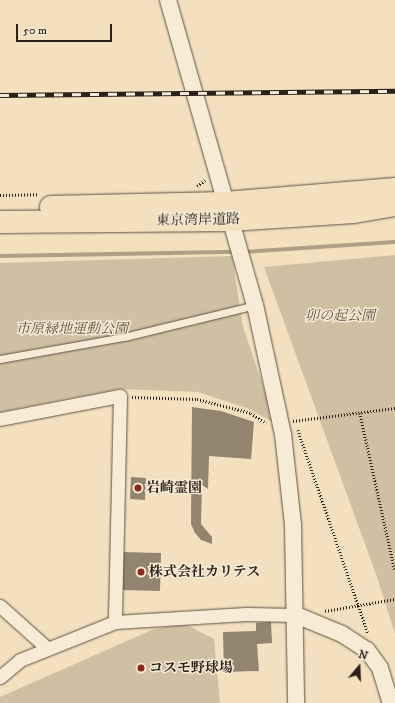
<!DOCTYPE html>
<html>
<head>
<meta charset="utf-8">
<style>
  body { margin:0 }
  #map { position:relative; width:395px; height:703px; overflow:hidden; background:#f2e0bf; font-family:"IM FELL DW Pica","Noto Serif JP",serif }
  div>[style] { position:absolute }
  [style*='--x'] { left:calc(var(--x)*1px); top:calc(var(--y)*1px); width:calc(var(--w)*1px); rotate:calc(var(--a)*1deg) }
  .green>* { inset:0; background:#d0c0a3 }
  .stream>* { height:4px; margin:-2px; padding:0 2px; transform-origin:2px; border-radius:2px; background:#af9f87 }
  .building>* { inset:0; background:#938470 }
  .path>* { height:2.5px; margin-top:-1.25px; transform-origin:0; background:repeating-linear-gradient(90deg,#2c211a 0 1px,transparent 0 3px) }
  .roads { filter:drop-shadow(0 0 1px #5e5143) drop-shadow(0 0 1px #5e5143) }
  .service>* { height:7px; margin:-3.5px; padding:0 3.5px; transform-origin:3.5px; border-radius:3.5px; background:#f7ebd5 }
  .minor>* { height:13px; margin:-6.5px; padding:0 6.5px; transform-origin:6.5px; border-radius:6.5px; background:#f7ebd5 }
  .tertiary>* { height:16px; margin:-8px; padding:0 8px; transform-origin:8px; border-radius:8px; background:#f7ebd5 }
  .trunk>* { height:22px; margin:-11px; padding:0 11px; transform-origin:11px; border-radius:11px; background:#f2e0bf }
  .rail>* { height:4.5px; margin-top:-2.25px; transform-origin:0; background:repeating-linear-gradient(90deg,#f7ebd5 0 9px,#2c211a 0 18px); box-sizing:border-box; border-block:1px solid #2c211a }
  .dots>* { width:11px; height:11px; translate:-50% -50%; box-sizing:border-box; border:2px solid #f7ebd5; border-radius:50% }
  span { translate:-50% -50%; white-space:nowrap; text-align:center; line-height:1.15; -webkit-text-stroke:3px #f7ebd5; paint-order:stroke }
  .street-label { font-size:14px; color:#2c211a }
  .park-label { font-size:14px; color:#5d5143; font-style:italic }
  .poi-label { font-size:14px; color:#2c211a; font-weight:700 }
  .left { translate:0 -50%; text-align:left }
  .north { position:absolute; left:339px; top:647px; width:40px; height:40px; -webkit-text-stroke:3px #f7ebd5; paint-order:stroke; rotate:19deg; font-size:11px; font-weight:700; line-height:16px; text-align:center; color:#2c211a }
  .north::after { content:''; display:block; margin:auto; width:14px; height:18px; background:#2c211a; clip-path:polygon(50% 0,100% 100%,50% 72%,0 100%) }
  .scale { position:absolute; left:16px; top:24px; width:96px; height:18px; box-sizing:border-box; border:2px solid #2c211a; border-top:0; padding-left:5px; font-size:12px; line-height:14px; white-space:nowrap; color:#2c211a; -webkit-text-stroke:3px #f7ebd5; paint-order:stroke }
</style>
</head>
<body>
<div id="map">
  <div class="green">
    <div style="clip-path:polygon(395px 255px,395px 634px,377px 577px,264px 267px)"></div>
    <div style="clip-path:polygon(232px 256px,243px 327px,276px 424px,247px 408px,198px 392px,119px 389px,0 412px,0 263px)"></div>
    <div style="clip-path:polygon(185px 624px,214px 639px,220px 703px,0 703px,0 697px,154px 629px)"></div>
  </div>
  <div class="stream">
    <div style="--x:244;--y:252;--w:151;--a:-3.8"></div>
    <div style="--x:0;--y:256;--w:237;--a:-1"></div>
  </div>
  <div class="building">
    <div style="clip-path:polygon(192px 407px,221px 411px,254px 422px,251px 459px,209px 456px,208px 489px,202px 485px,201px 524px,212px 537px,212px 544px,201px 540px,195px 533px,191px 524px)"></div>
    <div style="clip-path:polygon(131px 477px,146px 478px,145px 500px,130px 499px)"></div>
    <div style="clip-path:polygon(121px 552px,161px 553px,160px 591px,120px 590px)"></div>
    <div style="clip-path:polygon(271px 622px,272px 643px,257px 644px,259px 671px,224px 672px,223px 632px,256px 631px,256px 623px)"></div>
  </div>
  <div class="path">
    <div style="--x:197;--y:186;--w:10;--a:-37"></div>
    <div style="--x:0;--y:195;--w:39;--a:-1"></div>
    <div style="--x:132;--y:397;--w:65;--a:1.8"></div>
    <div style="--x:197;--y:399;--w:56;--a:14.5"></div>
    <div style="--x:251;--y:413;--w:18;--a:34"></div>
    <div style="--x:360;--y:413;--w:162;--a:77.5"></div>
    <div style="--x:293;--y:421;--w:103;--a:-7.3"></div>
    <div style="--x:298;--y:430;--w:215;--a:71"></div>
    <div style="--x:325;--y:611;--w:71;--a:-9.7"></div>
  </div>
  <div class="roads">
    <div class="service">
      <div style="--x:0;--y:359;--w:126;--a:-10.1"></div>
      <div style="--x:124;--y:337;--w:135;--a:-13.7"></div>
    </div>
    <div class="minor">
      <div style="--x:0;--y:419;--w:122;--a:-10.9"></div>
      <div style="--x:120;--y:396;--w:226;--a:91.3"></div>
      <div style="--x:0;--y:606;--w:63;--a:41.8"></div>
      <div style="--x:0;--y:677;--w:26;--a:-40"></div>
      <div style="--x:20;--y:660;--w:102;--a:-21.8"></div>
      <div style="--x:115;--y:622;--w:131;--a:-3.5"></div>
      <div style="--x:246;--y:614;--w:50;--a:1.1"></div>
    </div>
    <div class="tertiary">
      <div style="--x:168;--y:0;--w:317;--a:74.1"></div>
      <div style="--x:255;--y:305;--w:132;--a:77.8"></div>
      <div style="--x:283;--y:434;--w:92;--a:83.7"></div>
      <div style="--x:293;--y:525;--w:178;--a:89"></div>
      <div style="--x:296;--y:615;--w:50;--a:22.4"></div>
      <div style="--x:342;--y:634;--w:30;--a:33"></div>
      <div style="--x:367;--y:650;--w:22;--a:54"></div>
      <div style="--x:380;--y:668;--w:37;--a:73"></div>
    </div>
    <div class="trunk">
      <div style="--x:51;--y:207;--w:174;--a:-1.3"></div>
      <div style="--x:225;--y:203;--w:171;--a:-4.7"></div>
      <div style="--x:0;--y:222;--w:230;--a:-0.5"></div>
      <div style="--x:230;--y:220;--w:124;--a:-3.7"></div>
      <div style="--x:354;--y:212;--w:42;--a:-9.7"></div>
    </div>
  </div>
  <div class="rail">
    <div style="--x:0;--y:95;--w:395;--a:-0.6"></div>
  </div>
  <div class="dots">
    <div style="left:138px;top:488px;background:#8f2418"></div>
    <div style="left:141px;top:572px;background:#8f2418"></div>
    <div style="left:141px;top:668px;background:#8f2418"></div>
  </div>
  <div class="street-label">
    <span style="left:198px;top:220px;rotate:-1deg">東京湾岸道路</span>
  </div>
  <div class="park-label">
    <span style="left:340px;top:316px">卯の起公園</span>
    <span style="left:72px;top:329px">市原緑地運動公園</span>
  </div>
  <div class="poi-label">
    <span class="left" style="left:146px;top:488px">岩崎霊園</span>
    <span class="left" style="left:149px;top:572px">株式会社カリテス</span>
    <span class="left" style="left:149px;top:668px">コスモ野球場</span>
  </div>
  <div class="north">N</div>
  <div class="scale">50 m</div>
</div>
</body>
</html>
